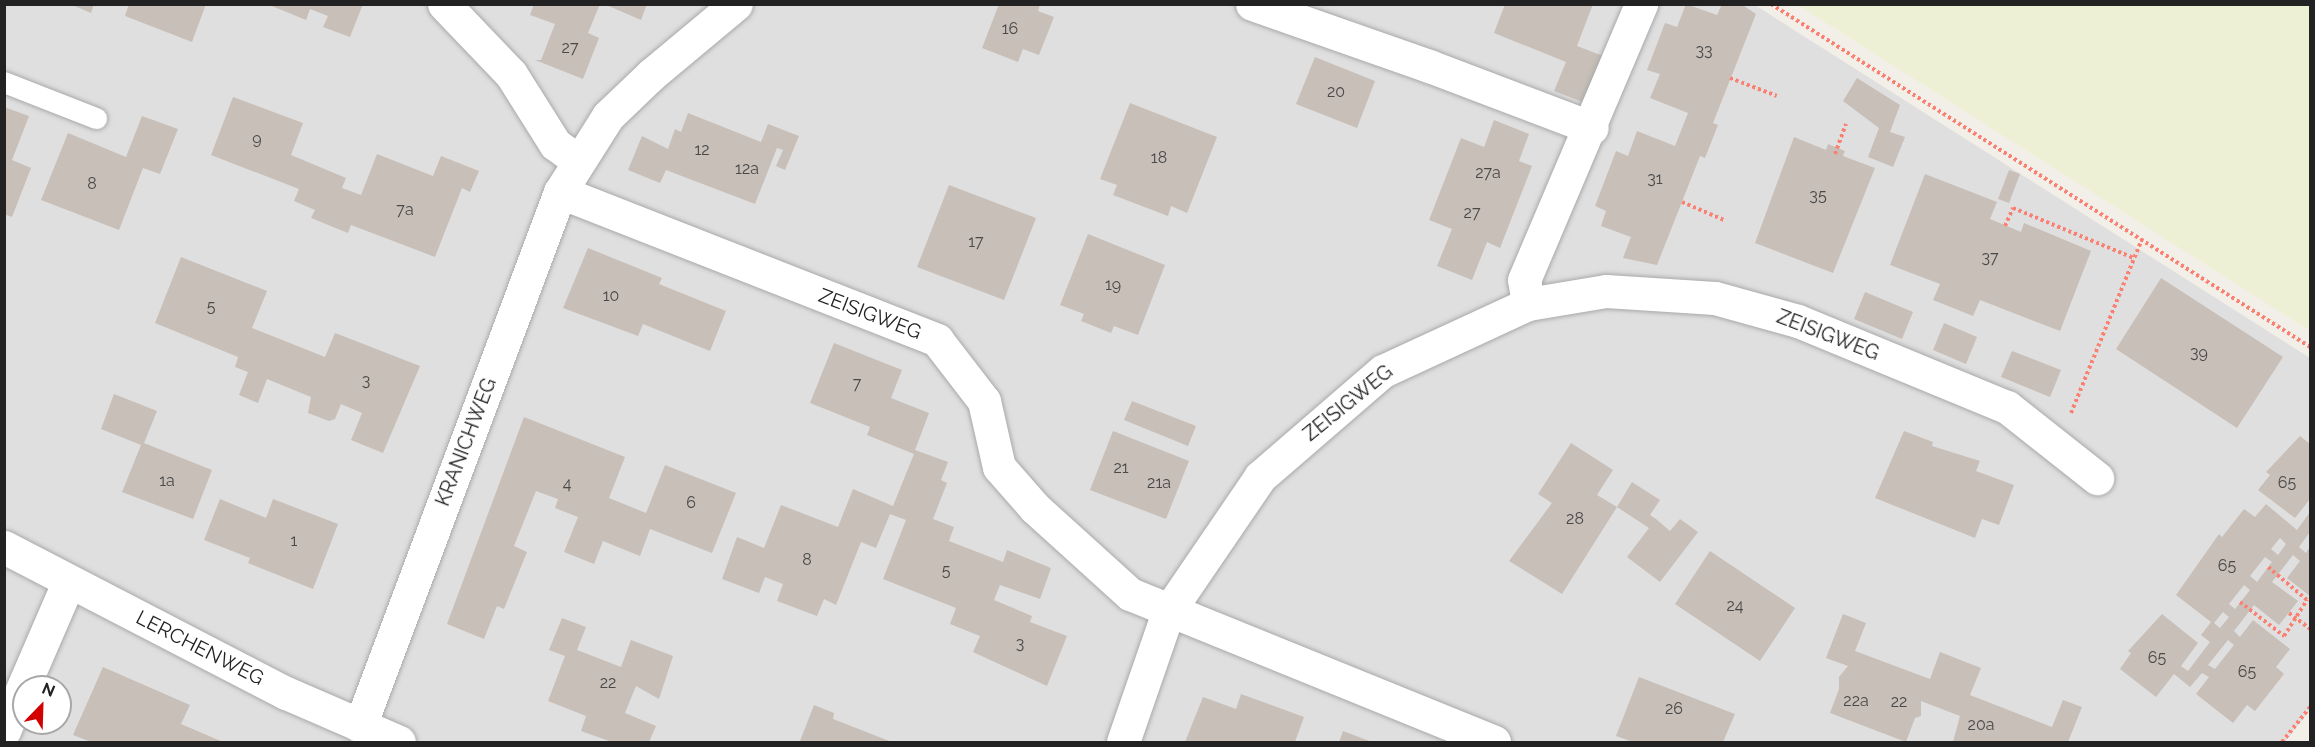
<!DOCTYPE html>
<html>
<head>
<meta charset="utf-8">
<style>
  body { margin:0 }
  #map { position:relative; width:2315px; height:747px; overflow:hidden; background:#f2efe9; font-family:Raleway,sans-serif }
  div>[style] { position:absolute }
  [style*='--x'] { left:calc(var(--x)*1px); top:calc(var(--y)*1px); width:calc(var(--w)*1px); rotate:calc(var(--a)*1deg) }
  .residential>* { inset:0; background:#e0dfdf }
  .farmland>* { inset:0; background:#eef0d5 }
  .building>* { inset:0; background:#c7bfb8 }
  .path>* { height:4px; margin-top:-2px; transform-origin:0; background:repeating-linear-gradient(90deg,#fa8072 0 3px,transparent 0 6px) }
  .roads { filter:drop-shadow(0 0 2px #a9a9a9) drop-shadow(0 0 2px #a9a9a9) }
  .service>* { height:21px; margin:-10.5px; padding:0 10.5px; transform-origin:10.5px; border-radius:10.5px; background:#fff }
  .minor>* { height:33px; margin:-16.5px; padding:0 16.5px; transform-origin:16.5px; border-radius:16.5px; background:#fff }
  span { translate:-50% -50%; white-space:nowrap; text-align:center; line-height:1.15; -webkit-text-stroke:4.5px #fff; paint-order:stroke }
  .number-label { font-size:16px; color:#4b4948 }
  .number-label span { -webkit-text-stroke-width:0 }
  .street-label { font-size:20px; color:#222 }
  .frame { position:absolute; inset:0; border:6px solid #222; pointer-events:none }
  .north { position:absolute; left:12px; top:675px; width:60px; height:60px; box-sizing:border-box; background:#fff; border:2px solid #a7a7a7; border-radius:50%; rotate:23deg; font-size:16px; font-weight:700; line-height:24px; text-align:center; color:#222 }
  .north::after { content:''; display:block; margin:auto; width:21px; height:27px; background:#d40000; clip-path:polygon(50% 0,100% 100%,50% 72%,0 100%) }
</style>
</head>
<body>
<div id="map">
  <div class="residential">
    <div style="clip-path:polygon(evenodd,4px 5px,1755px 5px,2310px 358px,2310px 710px,2285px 742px,5px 742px,4px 5px,24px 687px,60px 687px,60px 723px,24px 723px,24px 687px)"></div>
  </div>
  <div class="farmland">
    <div style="clip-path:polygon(1798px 5px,2310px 5px,2310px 331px)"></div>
  </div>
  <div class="building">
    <div style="clip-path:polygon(70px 4px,94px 4px,91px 13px)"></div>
    <div style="clip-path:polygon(129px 4px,206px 4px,192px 42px,125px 16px)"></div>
    <div style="clip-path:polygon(267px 4px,363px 4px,350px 37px,323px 27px,328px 16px,310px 9px,306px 20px)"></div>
    <div style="clip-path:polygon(534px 4px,600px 4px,588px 33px,599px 38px,583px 79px,535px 60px,541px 60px,555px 24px,530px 15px)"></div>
    <div style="clip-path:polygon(604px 4px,647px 4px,641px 20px)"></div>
    <div style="clip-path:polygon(999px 4px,1040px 4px,1038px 11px,1054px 17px,1039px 55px,1023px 49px,1018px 62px,982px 48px)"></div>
    <div style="clip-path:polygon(1505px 4px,1593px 4px,1577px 46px,1603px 56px,1585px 103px,1554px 91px,1566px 62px,1494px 33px)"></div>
    <div style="clip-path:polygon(1686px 4px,1717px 15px,1722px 4px,1741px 4px,1756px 14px,1713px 123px,1718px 125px,1705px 158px,1700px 156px,1657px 265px,1623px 258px,1631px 237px,1601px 226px,1606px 211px,1595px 206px,1616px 151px,1628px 156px,1637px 131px,1675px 146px,1688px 113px,1650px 98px,1660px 74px,1647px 70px,1665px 23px,1677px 27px)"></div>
    <div style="clip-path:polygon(1315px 57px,1375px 81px,1357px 128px,1296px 104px)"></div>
    <div style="clip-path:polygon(1857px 78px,1900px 105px,1890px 132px,1905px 137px,1893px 167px,1868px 157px,1879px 128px,1843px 101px)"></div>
    <div style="clip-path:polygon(233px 97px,303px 123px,291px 155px,346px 178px,342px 188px,361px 195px,377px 154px,433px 176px,441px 156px,479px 171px,470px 192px,462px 188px,435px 257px,351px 225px,348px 233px,311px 218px,315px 210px,294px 201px,299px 189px,211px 155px)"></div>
    <div style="clip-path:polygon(1130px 103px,1217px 137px,1187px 213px,1171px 206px,1168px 216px,1113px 195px,1117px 185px,1100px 179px)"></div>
    <div style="clip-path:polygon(4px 107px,29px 116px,12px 160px,31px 168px,12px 217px,4px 214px)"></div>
    <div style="clip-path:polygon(688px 113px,761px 142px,768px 124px,799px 136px,785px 170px,776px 166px,783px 150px,777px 148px,755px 204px,666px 170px,660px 183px,628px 170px,642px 136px,668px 149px,675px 129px,681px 132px)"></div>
    <div style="clip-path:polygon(142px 116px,178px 129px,160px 174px,143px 168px,119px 230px,41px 200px,68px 133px,126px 157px)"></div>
    <div style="clip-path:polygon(1494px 120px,1529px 134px,1519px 161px,1532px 166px,1500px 248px,1487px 242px,1472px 280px,1437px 266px,1452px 229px,1429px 220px,1461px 138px,1484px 147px)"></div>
    <div style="clip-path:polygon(1794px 137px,1826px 150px,1828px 144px,1845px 151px,1843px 156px,1875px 168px,1833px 273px,1755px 243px)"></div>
    <div style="clip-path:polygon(2009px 170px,2020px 174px,2009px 203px,1998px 199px)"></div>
    <div style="clip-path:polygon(1925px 174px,1997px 202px,1990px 219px,2021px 232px,2024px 223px,2091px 251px,2060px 331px,1980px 300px,1973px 316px,1933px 300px,1940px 284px,1890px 265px)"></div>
    <div style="clip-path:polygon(949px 185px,1036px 218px,1004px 300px,917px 267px)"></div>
    <div style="clip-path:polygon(1088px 234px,1165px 265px,1138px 335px,1114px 326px,1111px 333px,1081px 321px,1084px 314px,1060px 305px)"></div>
    <div style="clip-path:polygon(588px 248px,662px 278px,659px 284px,726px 311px,710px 351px,643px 324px,638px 336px,563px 308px)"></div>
    <div style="clip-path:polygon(181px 257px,267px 291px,252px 328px,325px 357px,335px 333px,420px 366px,383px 453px,351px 440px,362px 413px,341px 404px,335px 419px,329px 421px,308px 413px,311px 397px,267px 379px,258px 403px,239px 395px,248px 372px,235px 367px,238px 357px,155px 323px)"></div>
    <div style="clip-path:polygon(2161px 278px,2283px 357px,2237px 428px,2116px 349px)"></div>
    <div style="clip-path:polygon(1865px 292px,1913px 312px,1902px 339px,1854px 319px)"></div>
    <div style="clip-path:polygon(1944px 323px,1977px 337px,1966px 364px,1933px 350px)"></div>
    <div style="clip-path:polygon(834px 343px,902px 370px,891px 398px,929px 413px,915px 450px,948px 462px,941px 480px,947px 483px,933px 519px,954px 527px,949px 541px,1003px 562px,1007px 550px,1051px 568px,1040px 599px,1000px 585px,994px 600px,1032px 616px,1030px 622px,1067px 636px,1047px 686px,973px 652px,980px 636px,950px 624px,956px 608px,883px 579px,906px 520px,890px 514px,876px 548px,861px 542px,836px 605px,824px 599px,817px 616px,777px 601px,783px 584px,765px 577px,759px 593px,722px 579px,737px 537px,764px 548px,781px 505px,838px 527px,853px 489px,893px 506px,914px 454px,867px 435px,870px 427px,810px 403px)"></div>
    <div style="clip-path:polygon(2012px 351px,2061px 370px,2050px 397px,2001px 377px)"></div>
    <div style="clip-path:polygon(114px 394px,157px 411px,144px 443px,212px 470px,193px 519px,122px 492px,141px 445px,101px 429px)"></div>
    <div style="clip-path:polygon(1132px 401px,1196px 426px,1188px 446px,1124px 420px)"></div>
    <div style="clip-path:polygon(524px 417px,625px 457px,609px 498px,646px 513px,665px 465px,736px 493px,712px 553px,650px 529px,640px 556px,603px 541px,594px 564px,564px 552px,578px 517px,555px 508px,558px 499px,536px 491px,514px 546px,527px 552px,504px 609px,497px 606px,484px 639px,447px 624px)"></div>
    <div style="clip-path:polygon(1113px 431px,1189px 461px,1166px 519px,1090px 490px)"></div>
    <div style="clip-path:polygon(1904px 431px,1933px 442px,1932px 446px,1980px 461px,1976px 471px,2014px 485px,1999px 525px,1982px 519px,1975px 538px,1875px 498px)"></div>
    <div style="clip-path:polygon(2300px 436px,2310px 444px,2310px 499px,2295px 518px,2258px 490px,2270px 475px,2266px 472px)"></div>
    <div style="clip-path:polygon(1571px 443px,1613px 470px,1597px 495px,1617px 507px,1632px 482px,1660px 500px,1650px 515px,1656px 519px,1670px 531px,1680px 519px,1698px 532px,1660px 582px,1627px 557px,1649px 528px,1617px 507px,1562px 594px,1509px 561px,1552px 503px,1538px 494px)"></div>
    <div style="clip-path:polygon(220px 499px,266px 518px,273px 499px,338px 524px,313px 589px,248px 563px,250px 558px,204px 540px)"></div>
    <div style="clip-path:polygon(evenodd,2266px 504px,2297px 530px,2310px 512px,2310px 532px,2299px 547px,2306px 553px,2310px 547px,2310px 596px,2287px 578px,2300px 561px,2293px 555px,2272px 582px,2298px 601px,2279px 625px,2254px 605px,2234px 631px,2240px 637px,2253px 620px,2290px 649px,2276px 667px,2284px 674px,2255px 711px,2247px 705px,2233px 723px,2196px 694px,2209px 677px,2202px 673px,2190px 687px,2174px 674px,2156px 697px,2120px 669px,2131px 653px,2128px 651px,2162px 614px,2198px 643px,2181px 666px,2188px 671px,2210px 642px,2201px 635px,2211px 622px,2176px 595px,2219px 534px,2222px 537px,2244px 509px,2255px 517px,2266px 504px,2280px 538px,2286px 544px,2278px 555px,2271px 549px,2280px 538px,2266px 504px,2265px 557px,2272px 562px,2257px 582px,2250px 576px,2265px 557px,2266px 504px,2244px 585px,2250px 590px,2235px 609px,2229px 604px,2244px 585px,2266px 504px,2223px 612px,2229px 617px,2220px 628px,2214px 623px,2223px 612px,2266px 504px,2228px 640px,2234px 645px,2215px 669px,2208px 665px,2228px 640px)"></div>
    <div style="clip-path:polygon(1710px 551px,1795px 608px,1760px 661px,1675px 604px)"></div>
    <div style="clip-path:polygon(1843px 614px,1866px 623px,1855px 651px,1930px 679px,1940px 652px,1981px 668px,1970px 695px,2052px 727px,2063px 700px,2082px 707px,2068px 742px,1953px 742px,1960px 716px,1921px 701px,1921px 716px,1915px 718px,1906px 742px,1830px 713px,1839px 689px,1839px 677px,1848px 666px,1826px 658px)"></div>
    <div style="clip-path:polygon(562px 618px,586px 627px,577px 650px,621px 667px,631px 640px,673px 656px,659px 699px,636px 686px,625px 713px,656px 726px,649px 742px,612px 742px,581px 731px,586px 716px,548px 701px,565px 656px,549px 650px)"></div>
    <div style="clip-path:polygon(103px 667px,190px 705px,181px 724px,223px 742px,91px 742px,73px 735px)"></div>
    <div style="clip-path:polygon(1639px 677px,1735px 714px,1723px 742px,1633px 742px,1616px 736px)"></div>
    <div style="clip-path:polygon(1241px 694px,1304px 717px,1295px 742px,1185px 742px,1203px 697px,1236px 709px)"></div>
    <div style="clip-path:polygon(814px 705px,834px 713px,833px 719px,892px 742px,800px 741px)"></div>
    <div style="clip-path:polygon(1343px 731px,1372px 742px,1339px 742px)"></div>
  </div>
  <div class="path">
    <div style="--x:1771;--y:4;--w:639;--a:32.47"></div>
    <div style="--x:1730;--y:78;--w:50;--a:21"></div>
    <div style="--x:1835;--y:154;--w:32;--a:-70"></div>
    <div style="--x:1682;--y:202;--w:46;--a:23.2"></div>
    <div style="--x:2005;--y:226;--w:20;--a:-66"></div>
    <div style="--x:2013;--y:208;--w:131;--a:22.5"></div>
    <div style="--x:2071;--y:413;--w:188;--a:-67.8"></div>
    <div style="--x:2240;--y:602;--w:56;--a:37.7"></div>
    <div style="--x:2284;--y:636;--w:43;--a:-57.4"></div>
    <div style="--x:2307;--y:600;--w:51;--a:-139.8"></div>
    <div style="--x:2289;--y:613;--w:26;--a:37"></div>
    <div style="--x:2282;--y:742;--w:45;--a:-51.3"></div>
  </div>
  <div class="roads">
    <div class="service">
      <div style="--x:4;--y:82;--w:99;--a:21.4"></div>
    </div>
    <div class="minor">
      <div style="--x:444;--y:4;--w:97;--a:46.3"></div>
      <div style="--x:511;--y:74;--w:83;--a:57.8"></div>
      <div style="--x:555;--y:144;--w:27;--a:36"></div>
      <div style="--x:1252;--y:4;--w:188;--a:19.3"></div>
      <div style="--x:1429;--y:66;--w:174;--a:20.8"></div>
      <div style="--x:560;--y:192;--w:405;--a:21.4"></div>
      <div style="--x:937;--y:340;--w:77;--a:52.4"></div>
      <div style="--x:984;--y:401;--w:68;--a:77.2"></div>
      <div style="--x:999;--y:467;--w:55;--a:48.7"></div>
      <div style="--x:1035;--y:508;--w:128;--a:42.2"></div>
      <div style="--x:1130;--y:594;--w:393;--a:22.1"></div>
      <div style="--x:1528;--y:304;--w:24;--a:-99"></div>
      <div style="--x:1524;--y:280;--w:300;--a:-67"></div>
      <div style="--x:4;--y:547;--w:318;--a:27.4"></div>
      <div style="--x:286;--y:693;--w:123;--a:23.4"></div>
      <div style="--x:360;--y:726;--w:570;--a:-69.47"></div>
      <div style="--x:560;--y:192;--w:90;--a:-57.7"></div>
      <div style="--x:608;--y:116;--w:61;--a:-43.7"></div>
      <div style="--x:652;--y:74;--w:109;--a:-39.8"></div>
      <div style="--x:4;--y:731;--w:163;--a:-66.6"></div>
      <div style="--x:1123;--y:742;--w:138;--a:-70.9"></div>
      <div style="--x:1168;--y:612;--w:163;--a:-55.7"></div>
      <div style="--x:1260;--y:477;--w:162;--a:-40.8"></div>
      <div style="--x:1383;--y:371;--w:160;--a:-24.8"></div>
      <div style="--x:1528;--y:304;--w:79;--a:-9.5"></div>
      <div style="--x:1606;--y:291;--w:109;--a:3.7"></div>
      <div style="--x:1715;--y:298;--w:86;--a:15.5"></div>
      <div style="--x:1798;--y:321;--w:226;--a:22.4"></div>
      <div style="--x:2007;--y:407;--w:115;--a:38.3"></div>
    </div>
  </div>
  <div class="number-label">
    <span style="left:1010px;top:29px">16</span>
    <span style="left:570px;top:48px">27</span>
    <span style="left:1704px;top:51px">33</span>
    <span style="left:1336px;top:92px">20</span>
    <span style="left:257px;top:139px">9</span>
    <span style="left:702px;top:150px">12</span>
    <span style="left:1159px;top:158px">18</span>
    <span style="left:747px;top:169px">12a</span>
    <span style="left:1488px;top:173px">27a</span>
    <span style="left:1655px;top:179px">31</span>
    <span style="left:92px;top:184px">8</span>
    <span style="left:1818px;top:196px">35</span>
    <span style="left:405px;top:210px">7a</span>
    <span style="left:1472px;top:213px">27</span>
    <span style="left:976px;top:242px">17</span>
    <span style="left:1990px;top:258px">37</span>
    <span style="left:1113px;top:285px">19</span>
    <span style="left:611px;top:296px">10</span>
    <span style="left:211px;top:307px">5</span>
    <span style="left:2199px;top:353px">39</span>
    <span style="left:366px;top:381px">3</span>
    <span style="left:857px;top:384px">7</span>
    <span style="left:1121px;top:468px">21</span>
    <span style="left:167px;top:481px">1a</span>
    <span style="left:1159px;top:483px">21a</span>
    <span style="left:2287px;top:483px">65</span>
    <span style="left:567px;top:484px">4</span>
    <span style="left:691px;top:503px">6</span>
    <span style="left:1575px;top:519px">28</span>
    <span style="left:294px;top:541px">1</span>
    <span style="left:807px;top:560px">8</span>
    <span style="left:2227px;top:566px">65</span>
    <span style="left:946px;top:571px">5</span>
    <span style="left:1735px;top:606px">24</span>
    <span style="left:1020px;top:644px">3</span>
    <span style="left:2157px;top:658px">65</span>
    <span style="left:2247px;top:672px">65</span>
    <span style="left:608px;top:683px">22</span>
    <span style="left:1856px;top:701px">22a</span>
    <span style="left:1899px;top:702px">22</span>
    <span style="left:1674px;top:709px">26</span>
    <span style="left:1981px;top:725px">20a</span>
  </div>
  <div class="street-label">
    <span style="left:870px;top:314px;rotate:21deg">ZEISIGWEG</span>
    <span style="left:1828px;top:335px;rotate:21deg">ZEISIGWEG</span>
    <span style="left:1348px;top:403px;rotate:-39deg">ZEISIGWEG</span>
    <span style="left:466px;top:442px;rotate:-69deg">KRANICHWEG</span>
    <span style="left:200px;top:648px;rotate:27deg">LERCHENWEG</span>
  </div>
  <div class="frame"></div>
  <div class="north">N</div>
</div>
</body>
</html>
